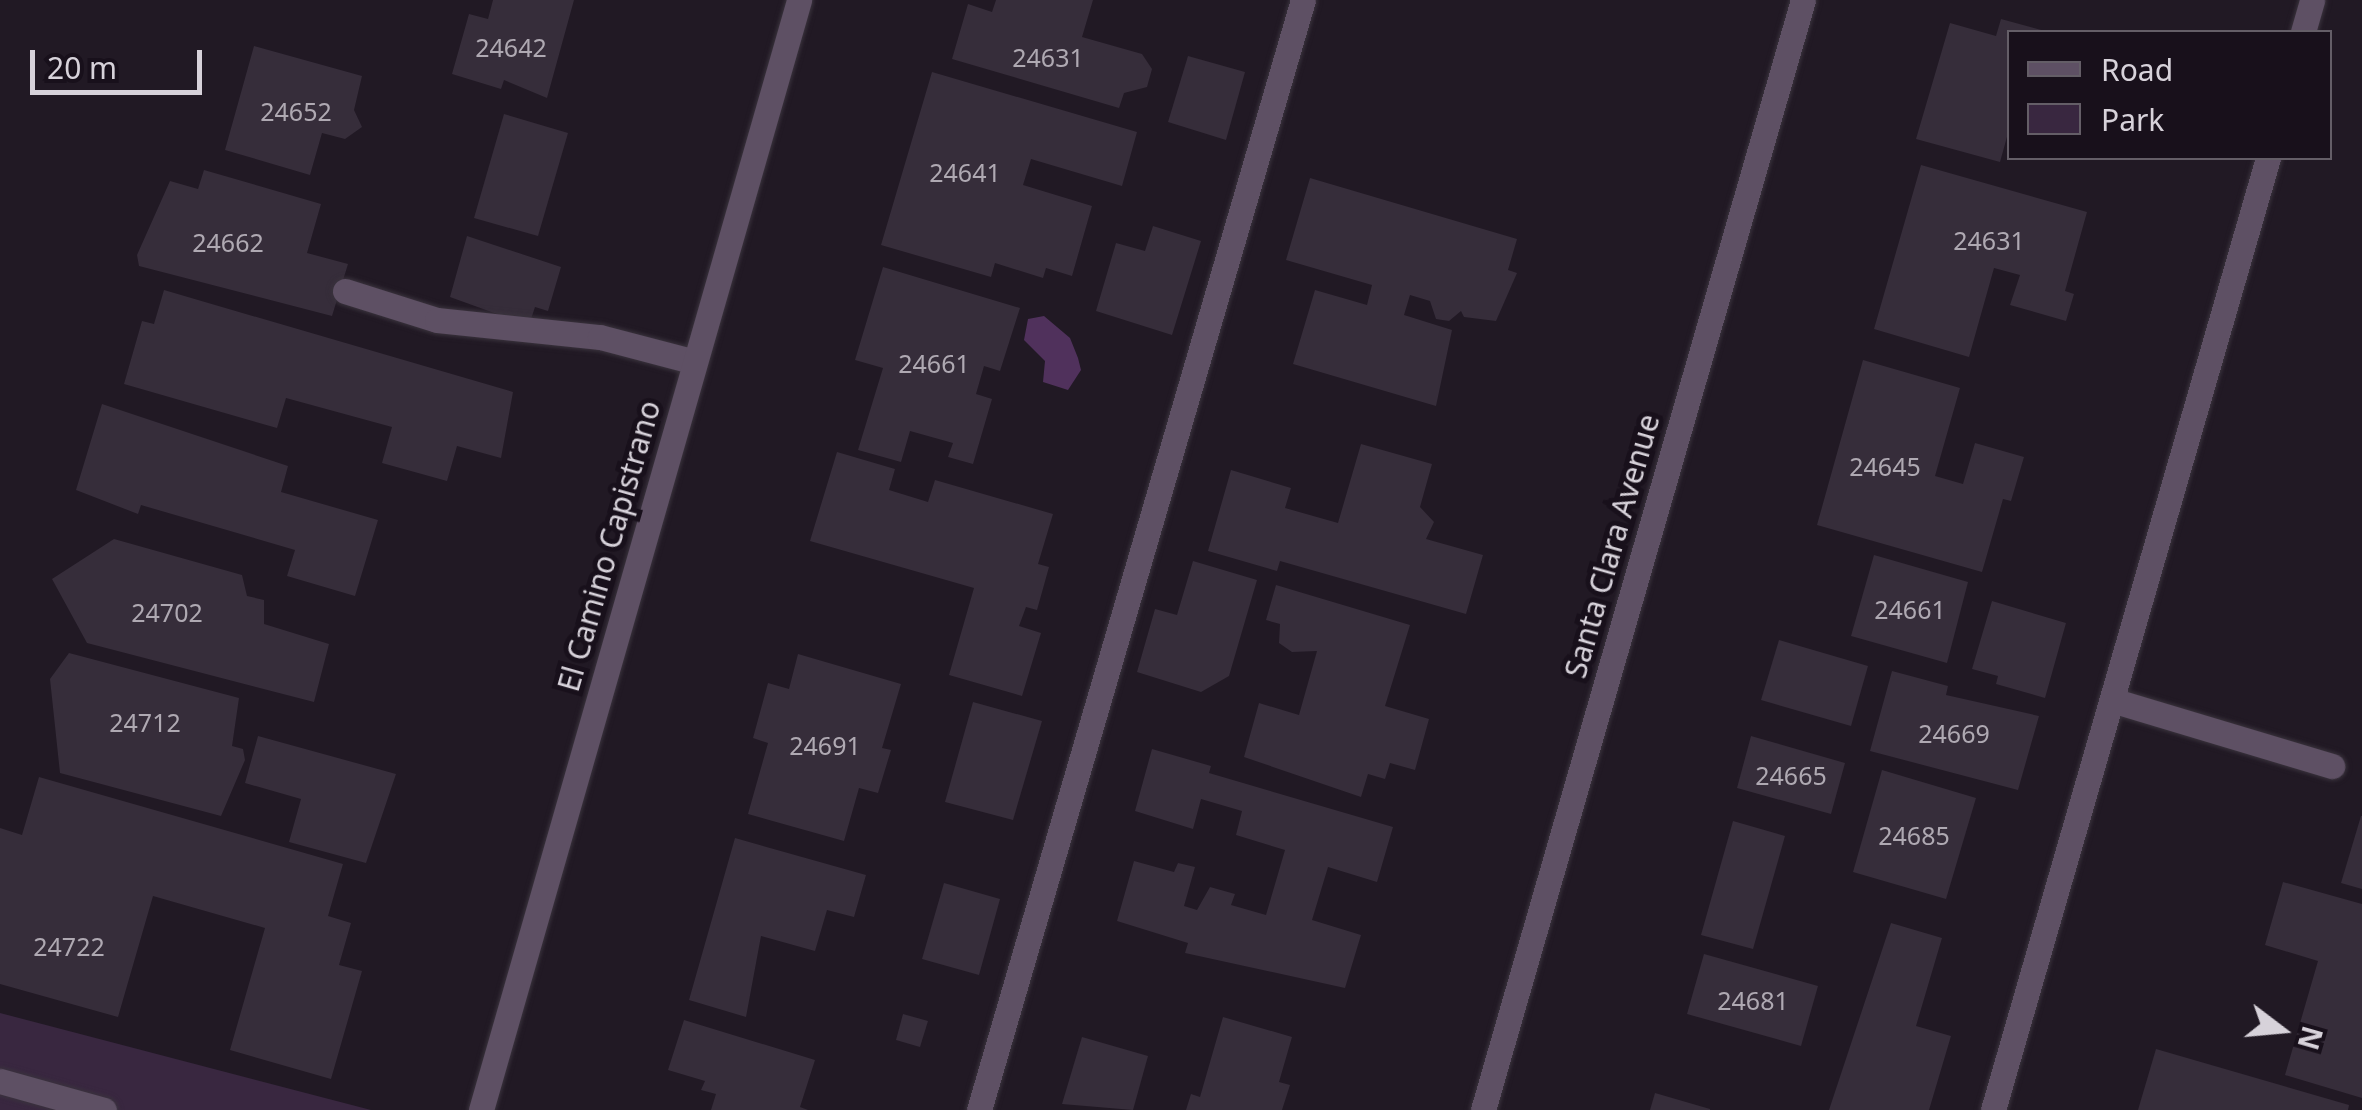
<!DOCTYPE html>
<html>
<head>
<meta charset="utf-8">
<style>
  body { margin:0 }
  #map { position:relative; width:2362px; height:1110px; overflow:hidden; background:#211924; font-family:"Noto Sans",sans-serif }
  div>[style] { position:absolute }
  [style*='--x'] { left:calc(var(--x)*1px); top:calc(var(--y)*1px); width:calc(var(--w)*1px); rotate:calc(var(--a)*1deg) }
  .green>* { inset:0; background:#392740 }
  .water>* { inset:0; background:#50315c }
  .building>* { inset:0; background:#362d3a }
  .roads { filter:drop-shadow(0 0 2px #3a333d) drop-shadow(0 0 2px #3a333d) }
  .lane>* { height:25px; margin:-12.5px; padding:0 12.5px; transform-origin:12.5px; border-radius:12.5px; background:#5e5064 }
  .street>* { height:25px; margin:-12.5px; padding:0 12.5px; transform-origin:12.5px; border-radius:12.5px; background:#5e5064 }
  span { translate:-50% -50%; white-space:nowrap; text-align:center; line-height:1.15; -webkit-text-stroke:10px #18101b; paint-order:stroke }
  .number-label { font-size:25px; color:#afa9b2 }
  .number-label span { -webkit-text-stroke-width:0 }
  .street-label { font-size:30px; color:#d7d2da }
  .legend { position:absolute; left:2007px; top:30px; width:325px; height:130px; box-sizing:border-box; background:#18101b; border:2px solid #645e67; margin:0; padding:12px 18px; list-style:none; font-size:30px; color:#d7d2da }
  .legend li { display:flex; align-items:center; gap:20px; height:50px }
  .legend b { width:50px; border:2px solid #645e67 }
  .north { position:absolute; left:2232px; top:980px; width:100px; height:100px; -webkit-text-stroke:8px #18101b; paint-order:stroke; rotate:106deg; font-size:28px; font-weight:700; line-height:40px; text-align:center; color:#d7d2da }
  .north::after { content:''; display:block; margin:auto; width:35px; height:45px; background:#d7d2da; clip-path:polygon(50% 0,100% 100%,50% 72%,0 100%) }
  .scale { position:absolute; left:30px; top:50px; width:172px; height:45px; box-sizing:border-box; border:5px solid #d7d2da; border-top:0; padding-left:12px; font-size:30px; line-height:35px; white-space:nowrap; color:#d7d2da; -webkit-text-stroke:8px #18101b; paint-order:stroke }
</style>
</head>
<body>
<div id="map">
  <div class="green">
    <div style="clip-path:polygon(0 1013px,371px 1110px,0 1110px)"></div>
  </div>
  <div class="water">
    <div style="clip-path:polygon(1044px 316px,1070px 338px,1078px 358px,1081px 370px,1068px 390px,1043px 382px,1045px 361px,1024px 340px,1028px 319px)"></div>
  </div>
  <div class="building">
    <div style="clip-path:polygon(493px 0,574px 0,547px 98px,504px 80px,501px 89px,452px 74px,469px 14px,488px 19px)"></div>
    <div style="clip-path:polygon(996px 0,1093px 0,1082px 37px,1142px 54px,1152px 69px,1147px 87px,1124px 93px,1119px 108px,952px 59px,968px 4px,992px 12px)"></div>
    <div style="clip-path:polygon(2001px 19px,2045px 31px,2010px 32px,2010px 126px,2000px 162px,1916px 139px,1950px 23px,1996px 36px)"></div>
    <div style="clip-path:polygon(254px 46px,362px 76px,354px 110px,362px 127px,345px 139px,322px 133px,310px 175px,225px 150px)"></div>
    <div style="clip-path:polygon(1188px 56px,1245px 72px,1226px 140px,1168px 122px)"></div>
    <div style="clip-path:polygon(932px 72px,1137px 132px,1122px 186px,1031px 159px,1023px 185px,1092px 206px,1072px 276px,1046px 268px,1043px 278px,995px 263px,991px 277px,881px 245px)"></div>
    <div style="clip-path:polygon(504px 114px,568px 133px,538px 236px,474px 218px)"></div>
    <div style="clip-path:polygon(1921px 165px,2087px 212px,2065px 291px,2074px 294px,2066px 321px,2010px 305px,2020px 275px,1994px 268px,1969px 357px,1874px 329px)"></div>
    <div style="clip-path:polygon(204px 170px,321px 204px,307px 253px,348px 264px,332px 316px,139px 266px,137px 255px,170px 181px,198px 189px)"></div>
    <div style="clip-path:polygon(1310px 178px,1517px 239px,1508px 270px,1517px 273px,1496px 321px,1464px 317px,1461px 311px,1449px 321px,1436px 319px,1430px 301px,1410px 295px,1404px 315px,1452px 330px,1436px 406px,1293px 364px,1315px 290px,1367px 305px,1372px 285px,1286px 260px)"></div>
    <div style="clip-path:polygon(1153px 226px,1201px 241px,1172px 335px,1096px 311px,1116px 243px,1145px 251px)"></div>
    <div style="clip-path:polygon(467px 236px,561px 267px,548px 311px,535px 307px,531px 319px,508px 318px,450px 297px)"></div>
    <div style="clip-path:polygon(883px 267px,1020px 308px,1000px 371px,984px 366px,976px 394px,992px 399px,973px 464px,948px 457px,953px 443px,910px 431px,901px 462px,858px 450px,883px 368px,855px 360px)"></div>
    <div style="clip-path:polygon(164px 290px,513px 392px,501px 458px,457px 446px,447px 481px,382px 463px,392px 427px,286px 398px,277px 428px,124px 384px,142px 321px,154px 324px)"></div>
    <div style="clip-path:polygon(1863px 360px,1960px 388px,1935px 476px,1963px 484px,1975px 443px,2024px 457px,2011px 501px,2003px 499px,1982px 572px,1817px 525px)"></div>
    <div style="clip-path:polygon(102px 404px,288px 466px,281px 492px,378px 520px,355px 596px,287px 576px,295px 550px,141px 505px,138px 514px,76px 490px)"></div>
    <div style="clip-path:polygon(1361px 444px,1432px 464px,1420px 507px,1434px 522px,1426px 539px,1483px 555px,1466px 614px,1280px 561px,1277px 571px,1208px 551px,1231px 470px,1291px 488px,1285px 508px,1338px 523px)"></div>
    <div style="clip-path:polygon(837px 452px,895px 469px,889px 490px,928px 502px,935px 480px,1053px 514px,1038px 564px,1049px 567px,1037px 610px,1026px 607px,1019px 626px,1041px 633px,1022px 696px,949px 675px,974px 588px,810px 541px)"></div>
    <div style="clip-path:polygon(114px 539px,242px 575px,247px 596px,264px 600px,264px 624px,329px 644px,314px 702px,87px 643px,52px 579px)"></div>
    <div style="clip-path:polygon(1874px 555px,1968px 582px,1947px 663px,1851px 636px)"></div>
    <div style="clip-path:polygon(1193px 561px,1257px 580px,1229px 676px,1201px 692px,1137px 672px,1155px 609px,1177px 615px)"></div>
    <div style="clip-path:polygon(1276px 585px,1410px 625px,1385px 706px,1429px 719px,1415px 770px,1390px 763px,1385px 779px,1368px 774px,1361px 797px,1244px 757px,1259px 703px,1299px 715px,1317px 651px,1292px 652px,1279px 643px,1280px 624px,1266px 620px)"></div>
    <div style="clip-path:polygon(1992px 601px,2066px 623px,2045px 698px,1996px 684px,1998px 676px,1972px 669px)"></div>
    <div style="clip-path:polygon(1779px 640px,1868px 666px,1851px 726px,1761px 700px)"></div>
    <div style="clip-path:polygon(69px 653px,239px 698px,232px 746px,243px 749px,245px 760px,221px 816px,60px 773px,50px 679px)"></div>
    <div style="clip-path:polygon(798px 654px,901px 684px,882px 748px,891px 750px,878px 793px,859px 788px,844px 841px,748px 814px,768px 743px,753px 738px,768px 683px,789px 689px)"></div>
    <div style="clip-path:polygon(1892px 671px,1948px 686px,1946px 695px,2039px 716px,2018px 790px,1870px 751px)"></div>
    <div style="clip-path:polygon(973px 702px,1042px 721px,1013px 820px,945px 802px)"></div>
    <div style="clip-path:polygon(258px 736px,396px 774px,366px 863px,289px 842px,301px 799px,245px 783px)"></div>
    <div style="clip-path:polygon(1751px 736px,1845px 763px,1831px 814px,1737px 788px)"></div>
    <div style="clip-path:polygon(1152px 749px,1211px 766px,1209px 773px,1393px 827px,1377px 882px,1328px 867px,1312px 920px,1361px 935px,1345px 988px,1185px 953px,1188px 943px,1117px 921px,1134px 861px,1174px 872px,1178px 863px,1195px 867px,1184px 906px,1197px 910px,1210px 887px,1235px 894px,1231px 905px,1266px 915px,1285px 850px,1236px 835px,1242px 811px,1201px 799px,1193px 829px,1135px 811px)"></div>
    <div style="clip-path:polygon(1882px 770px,1976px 798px,1946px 899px,1853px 872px)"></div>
    <div style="clip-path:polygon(39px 777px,343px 864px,328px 916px,351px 923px,339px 965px,362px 971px,331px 1079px,230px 1050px,265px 928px,153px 896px,118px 1017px,0 984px,0 828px,22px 835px)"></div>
    <div style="clip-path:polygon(2361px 816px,2362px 816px,2362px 889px,2341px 883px)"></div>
    <div style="clip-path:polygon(1733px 821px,1785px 836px,1753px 949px,1701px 935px)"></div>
    <div style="clip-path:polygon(735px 838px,866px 875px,854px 917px,827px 910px,815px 951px,761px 936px,746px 1017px,689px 1000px)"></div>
    <div style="clip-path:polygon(2283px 882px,2362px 904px,2362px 1098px,2285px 1075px,2318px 961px,2265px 945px)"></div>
    <div style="clip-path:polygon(944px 883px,1000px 899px,979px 975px,922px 959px)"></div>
    <div style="clip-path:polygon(1891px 923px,1942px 938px,1916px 1026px,1951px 1036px,1929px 1110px,1829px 1110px)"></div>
    <div style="clip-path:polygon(1704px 954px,1818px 986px,1801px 1046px,1687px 1014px)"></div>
    <div style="clip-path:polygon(903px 1014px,928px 1021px,920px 1047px,896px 1040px)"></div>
    <div style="clip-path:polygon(1223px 1017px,1292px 1037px,1279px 1082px,1290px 1085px,1282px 1110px,1186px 1110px,1191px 1094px,1200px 1097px)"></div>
    <div style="clip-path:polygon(684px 1020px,815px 1060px,800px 1107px,808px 1110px,711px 1110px,716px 1094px,701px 1090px,705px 1081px,668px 1070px)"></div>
    <div style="clip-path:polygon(1082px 1037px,1148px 1056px,1133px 1110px,1062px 1104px)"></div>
    <div style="clip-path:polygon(2156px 1049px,2349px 1105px,2348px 1110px,2138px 1110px)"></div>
    <div style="clip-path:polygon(1655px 1093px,1710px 1109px,1710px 1110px,1650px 1110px)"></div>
  </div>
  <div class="roads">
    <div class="lane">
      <div style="--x:2303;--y:32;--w:33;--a:-74"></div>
      <div style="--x:345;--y:291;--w:96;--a:17.5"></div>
      <div style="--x:437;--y:320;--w:164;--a:6"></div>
      <div style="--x:600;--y:337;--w:98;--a:14.7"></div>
      <div style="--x:2112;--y:700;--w:230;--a:16.7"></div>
      <div style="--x:979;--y:1110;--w:1156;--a:-73.73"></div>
      <div style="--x:1993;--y:1110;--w:991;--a:-73.89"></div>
    </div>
    <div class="street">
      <div style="--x:0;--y:1081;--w:108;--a:15.6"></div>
      <div style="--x:481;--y:1110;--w:1155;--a:-74.01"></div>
      <div style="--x:1483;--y:1110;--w:1155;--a:-73.92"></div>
    </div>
  </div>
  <div class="number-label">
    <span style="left:511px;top:47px">24642</span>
    <span style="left:1048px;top:57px">24631</span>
    <span style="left:296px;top:111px">24652</span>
    <span style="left:965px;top:172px">24641</span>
    <span style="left:1989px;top:240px">24631</span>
    <span style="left:228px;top:242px">24662</span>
    <span style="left:934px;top:363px">24661</span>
    <span style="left:1885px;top:466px">24645</span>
    <span style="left:1910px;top:609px">24661</span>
    <span style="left:167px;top:612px">24702</span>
    <span style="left:145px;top:722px">24712</span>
    <span style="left:1954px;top:733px">24669</span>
    <span style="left:825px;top:745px">24691</span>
    <span style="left:1791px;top:775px">24665</span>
    <span style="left:1914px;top:835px">24685</span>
    <span style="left:69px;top:946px">24722</span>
    <span style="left:1753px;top:1000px">24681</span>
  </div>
  <div class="street-label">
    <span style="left:609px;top:546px;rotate:-74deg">El Camino Capistrano</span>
    <span style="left:1612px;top:546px;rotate:-74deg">Santa Clara Avenue</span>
  </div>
  <ul class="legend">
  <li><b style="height:12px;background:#5e5064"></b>Road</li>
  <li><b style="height:28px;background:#392740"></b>Park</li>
  </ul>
  <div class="north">N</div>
  <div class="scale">20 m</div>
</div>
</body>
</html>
